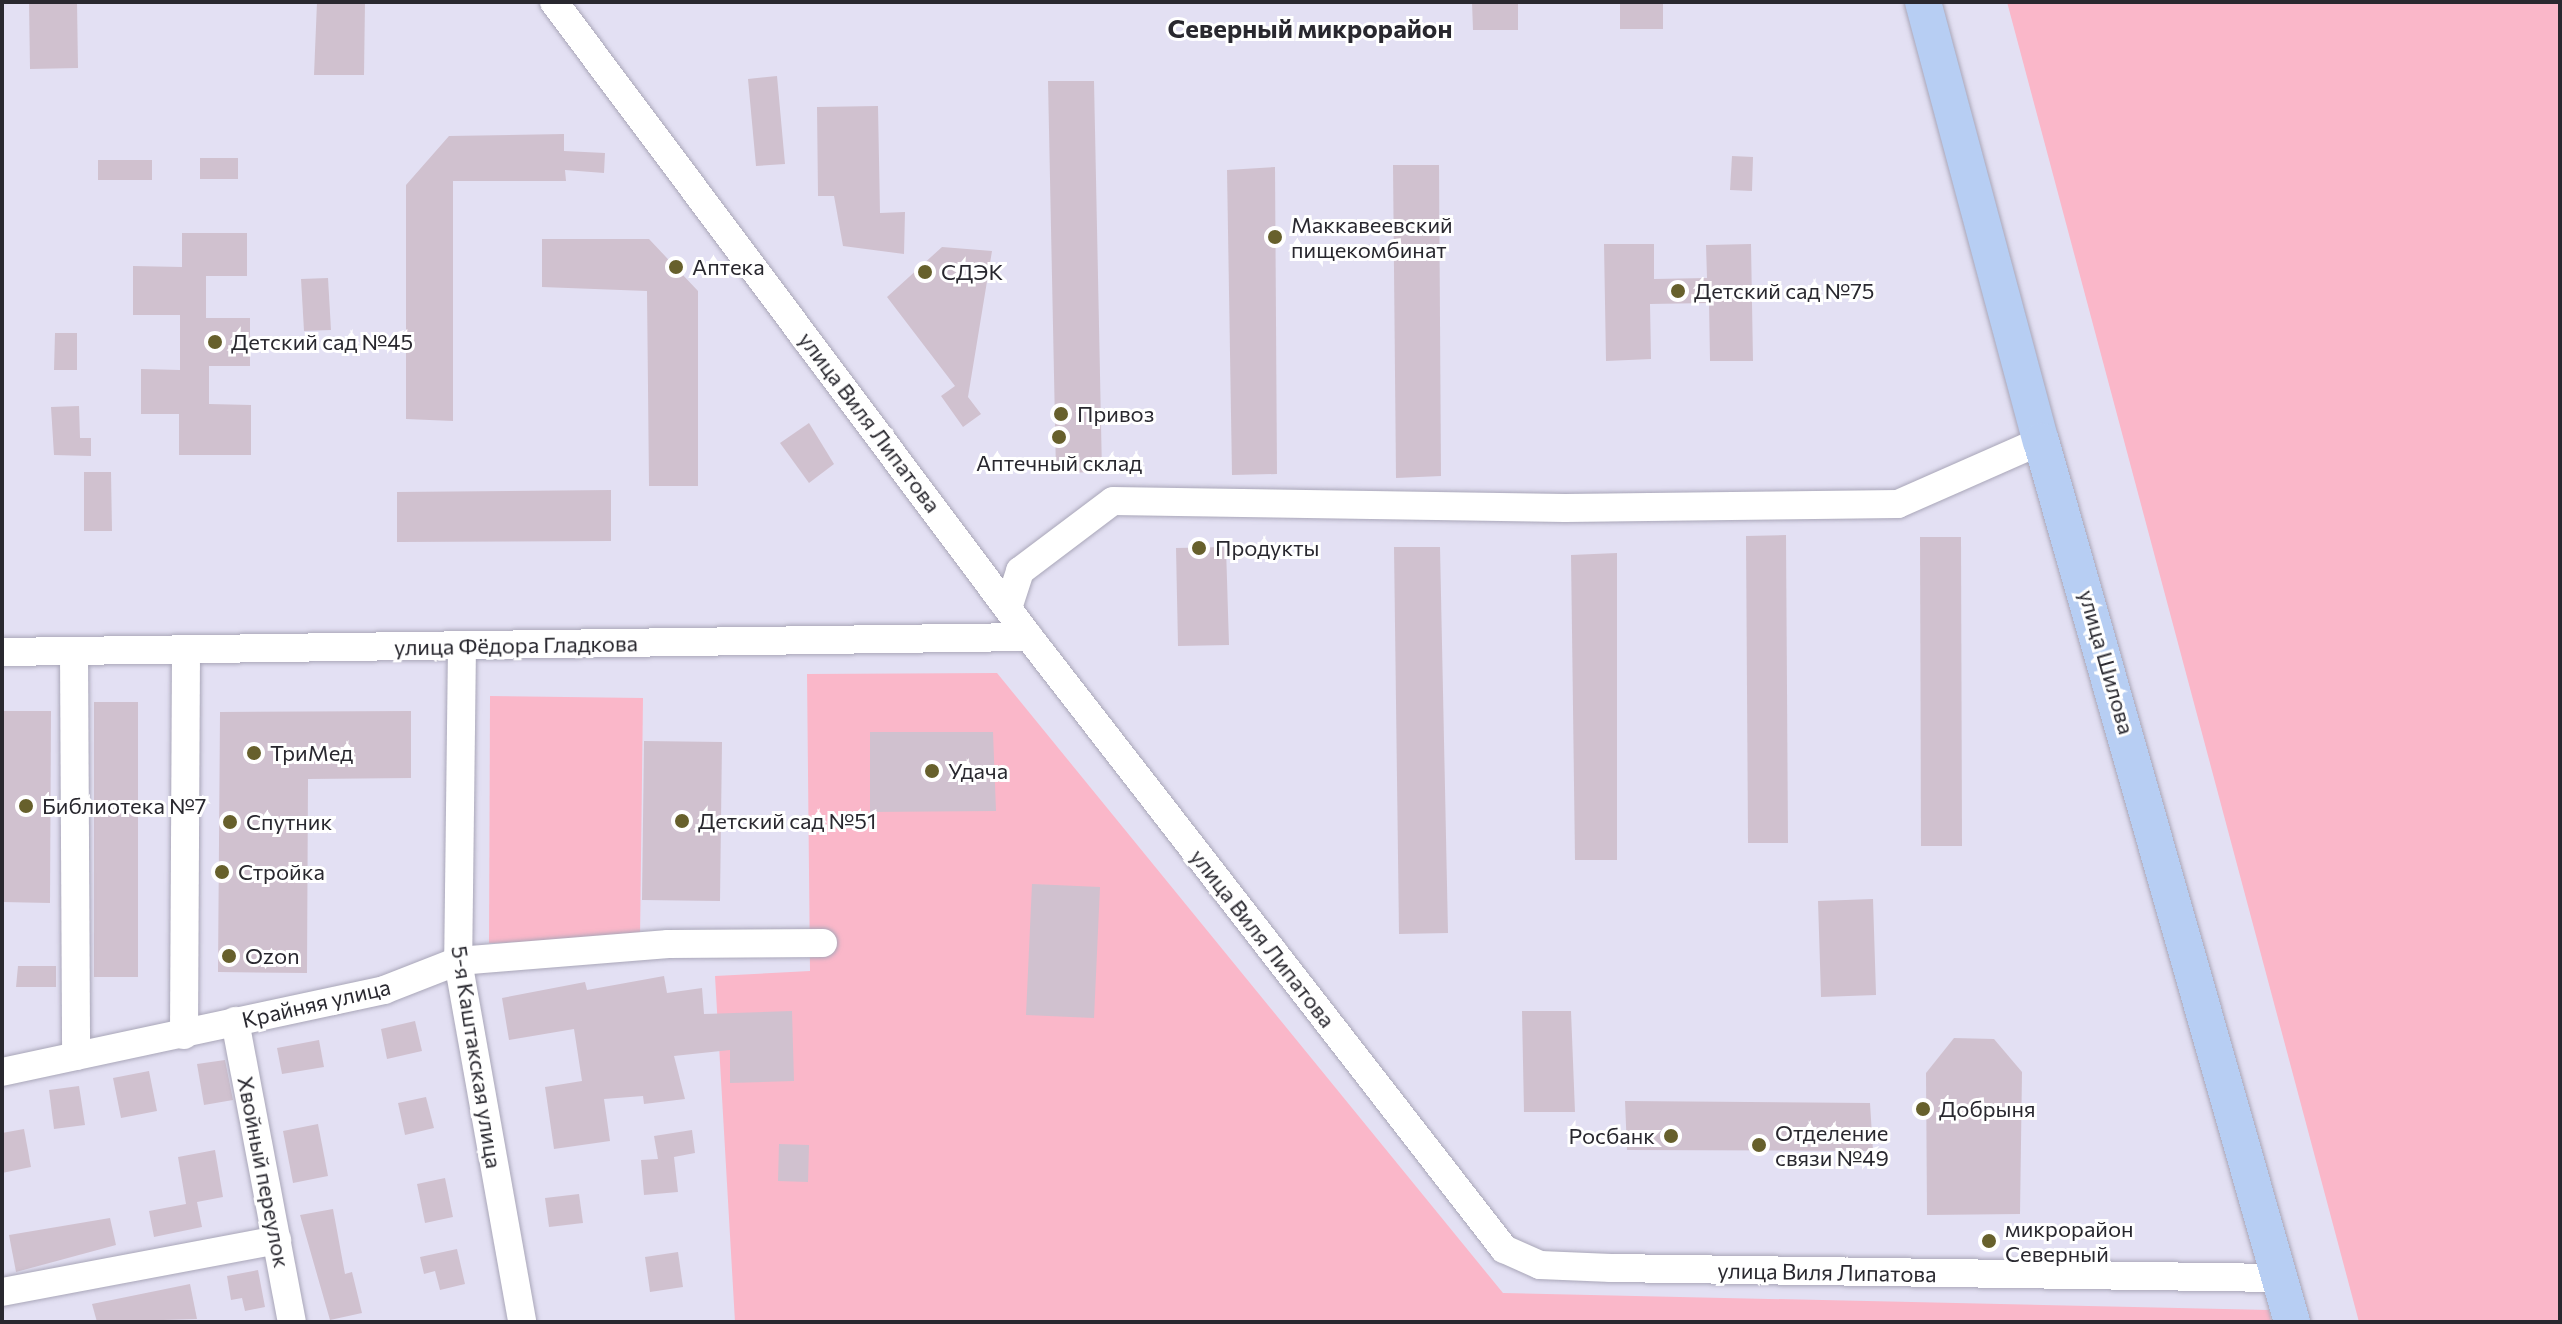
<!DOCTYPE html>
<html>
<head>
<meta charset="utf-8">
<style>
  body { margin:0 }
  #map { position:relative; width:2562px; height:1324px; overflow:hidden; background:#e3e0f3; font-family:Commissioner,sans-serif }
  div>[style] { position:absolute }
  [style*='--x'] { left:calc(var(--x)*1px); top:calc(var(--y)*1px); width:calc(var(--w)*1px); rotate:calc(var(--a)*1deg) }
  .green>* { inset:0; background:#fab7c9 }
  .building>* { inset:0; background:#d0c1cf }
  .roads { filter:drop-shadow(0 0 2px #a9a6b8) drop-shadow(0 0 2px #a9a6b8) }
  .minor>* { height:28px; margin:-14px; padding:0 14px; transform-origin:14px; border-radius:14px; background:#fff }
  .major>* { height:36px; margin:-18px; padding:0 18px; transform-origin:18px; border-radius:18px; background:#b7cef3 }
  .dots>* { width:22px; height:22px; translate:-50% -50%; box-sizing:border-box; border:4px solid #fff; border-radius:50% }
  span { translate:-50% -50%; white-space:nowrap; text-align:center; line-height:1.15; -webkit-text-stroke:6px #fff; paint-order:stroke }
  .poi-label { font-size:22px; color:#29282f }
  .left { translate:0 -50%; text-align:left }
  .right { translate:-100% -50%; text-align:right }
  .street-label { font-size:22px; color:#29282f }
  .quarter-label { font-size:26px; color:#29282f; font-weight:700 }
  .frame { position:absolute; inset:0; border:4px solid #29282f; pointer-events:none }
</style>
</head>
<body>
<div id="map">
  <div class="green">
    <div style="clip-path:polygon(2007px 2px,2560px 2px,2560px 1322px,2359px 1322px)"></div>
    <div style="clip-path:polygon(997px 673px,1503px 1293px,2269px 1310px,2271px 1322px,735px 1322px,715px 976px,810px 971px,807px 674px)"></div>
    <div style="clip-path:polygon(490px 696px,643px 698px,640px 939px,489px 943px)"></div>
  </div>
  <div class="building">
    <div style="clip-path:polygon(29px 2px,77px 2px,78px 68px,30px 69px)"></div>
    <div style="clip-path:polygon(317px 2px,365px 2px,364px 75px,314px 75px)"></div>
    <div style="clip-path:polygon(1472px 2px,1518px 2px,1518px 30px,1473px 30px)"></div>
    <div style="clip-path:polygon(1620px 2px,1663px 2px,1663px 29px,1620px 29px)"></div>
    <div style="clip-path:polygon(777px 76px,785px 164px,756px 166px,748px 79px)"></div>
    <div style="clip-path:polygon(1048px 81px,1094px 81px,1102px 472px,1056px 473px)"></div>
    <div style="clip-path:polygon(878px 106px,880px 213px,905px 212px,904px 254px,843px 246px,834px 196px,818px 196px,817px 107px)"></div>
    <div style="clip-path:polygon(564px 134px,564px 151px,605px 153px,604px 173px,565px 170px,566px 181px,453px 181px,453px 421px,406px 419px,406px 185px,449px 136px)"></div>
    <div style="clip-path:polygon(1732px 156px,1753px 157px,1752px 191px,1730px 190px)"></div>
    <div style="clip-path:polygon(200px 158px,238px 158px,238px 179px,200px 179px)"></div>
    <div style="clip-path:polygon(98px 160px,152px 160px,152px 180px,98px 180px)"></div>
    <div style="clip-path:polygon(1393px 165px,1439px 165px,1441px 476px,1396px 478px)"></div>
    <div style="clip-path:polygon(1275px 167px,1277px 474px,1232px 475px,1227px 170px)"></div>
    <div style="clip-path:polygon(182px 233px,247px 233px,247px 276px,206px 276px,206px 318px,250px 318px,250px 366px,209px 366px,209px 404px,251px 405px,251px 455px,179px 455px,179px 414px,141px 414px,141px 369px,180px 370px,180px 315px,133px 315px,133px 266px,182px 267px)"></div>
    <div style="clip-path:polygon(542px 239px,649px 239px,698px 291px,698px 486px,649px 486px,647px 291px,542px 287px)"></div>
    <div style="clip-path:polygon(1604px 244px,1654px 244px,1654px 279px,1707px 278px,1706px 245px,1751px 244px,1753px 361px,1710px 361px,1709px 303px,1650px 304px,1651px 359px,1606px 361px)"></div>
    <div style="clip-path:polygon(942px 247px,992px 251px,968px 397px,981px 414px,963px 427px,941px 396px,955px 386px,887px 297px)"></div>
    <div style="clip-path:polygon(328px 278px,331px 330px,304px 331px,301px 279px)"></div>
    <div style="clip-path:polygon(55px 333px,77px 333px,77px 370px,54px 370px)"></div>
    <div style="clip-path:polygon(79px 406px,80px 438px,91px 438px,91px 456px,54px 455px,51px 407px)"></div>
    <div style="clip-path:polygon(809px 423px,834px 464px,809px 483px,780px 443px)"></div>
    <div style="clip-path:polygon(84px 472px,111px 472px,112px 531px,84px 531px)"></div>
    <div style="clip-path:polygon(611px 490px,611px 541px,397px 542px,397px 492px)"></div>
    <div style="clip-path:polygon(1786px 535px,1788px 843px,1748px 843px,1746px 536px)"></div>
    <div style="clip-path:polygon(1920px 537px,1961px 537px,1962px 846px,1921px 846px)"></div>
    <div style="clip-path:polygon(1226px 547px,1229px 645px,1178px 646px,1176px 548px)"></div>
    <div style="clip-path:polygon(1394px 547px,1440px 547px,1448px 933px,1399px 934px)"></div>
    <div style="clip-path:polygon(1617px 553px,1617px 860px,1575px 860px,1571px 555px)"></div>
    <div style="clip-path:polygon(94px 702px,138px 702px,138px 977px,94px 977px)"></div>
    <div style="clip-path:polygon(2px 711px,51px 711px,50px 903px,2px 902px)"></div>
    <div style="clip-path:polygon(411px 711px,411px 778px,308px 779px,307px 973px,218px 972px,220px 712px)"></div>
    <div style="clip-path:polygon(870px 732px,993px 732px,996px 811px,870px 812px)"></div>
    <div style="clip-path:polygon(644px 741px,722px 742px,720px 901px,642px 900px)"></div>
    <div style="clip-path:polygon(1032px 884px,1100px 887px,1094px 1018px,1026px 1015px)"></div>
    <div style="clip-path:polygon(1873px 899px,1876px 995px,1821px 997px,1818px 901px)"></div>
    <div style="clip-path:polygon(18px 966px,56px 966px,56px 987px,16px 987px)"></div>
    <div style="clip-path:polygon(664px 976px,667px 993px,702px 988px,704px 1014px,792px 1011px,794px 1081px,730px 1083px,730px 1050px,674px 1056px,685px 1099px,644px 1104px,643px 1096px,604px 1099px,610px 1141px,554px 1149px,545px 1087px,582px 1081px,574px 1029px,509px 1040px,502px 998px,585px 982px,587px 990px)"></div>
    <div style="clip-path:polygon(1522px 1011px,1571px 1011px,1575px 1112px,1524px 1112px)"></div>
    <div style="clip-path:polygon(415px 1021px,422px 1051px,387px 1059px,381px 1029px)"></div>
    <div style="clip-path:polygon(1954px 1038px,1994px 1039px,2022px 1072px,2020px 1214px,1927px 1215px,1926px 1073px)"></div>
    <div style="clip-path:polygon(319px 1040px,324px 1067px,282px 1074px,277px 1048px)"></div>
    <div style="clip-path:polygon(225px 1060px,233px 1100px,204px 1105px,197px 1064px)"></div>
    <div style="clip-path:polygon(149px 1071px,157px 1111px,121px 1118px,113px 1078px)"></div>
    <div style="clip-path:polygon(79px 1086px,85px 1125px,54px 1129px,49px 1090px)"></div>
    <div style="clip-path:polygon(426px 1097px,434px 1128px,405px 1135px,398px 1103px)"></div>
    <div style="clip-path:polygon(1625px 1101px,1870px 1103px,1873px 1151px,1627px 1150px)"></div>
    <div style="clip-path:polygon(318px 1124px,328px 1176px,293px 1183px,283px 1131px)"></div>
    <div style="clip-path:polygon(24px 1129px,31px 1167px,2px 1173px,2px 1133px)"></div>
    <div style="clip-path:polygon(692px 1130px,695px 1153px,674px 1157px,678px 1192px,644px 1195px,641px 1160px,658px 1159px,654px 1136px)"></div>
    <div style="clip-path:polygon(779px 1144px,809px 1145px,808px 1182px,778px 1181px)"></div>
    <div style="clip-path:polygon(215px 1150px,223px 1197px,197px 1202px,202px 1227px,154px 1237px,149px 1211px,186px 1204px,178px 1157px)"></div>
    <div style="clip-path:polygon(445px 1178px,453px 1217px,425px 1223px,417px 1184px)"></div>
    <div style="clip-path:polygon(579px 1194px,583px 1223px,549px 1227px,545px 1198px)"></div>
    <div style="clip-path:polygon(333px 1209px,345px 1274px,352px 1272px,362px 1313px,330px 1320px,300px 1215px)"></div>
    <div style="clip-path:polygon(110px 1218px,116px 1245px,16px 1272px,9px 1235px)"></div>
    <div style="clip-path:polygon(457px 1249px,465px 1284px,440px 1290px,435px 1271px,424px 1274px,420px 1257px)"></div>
    <div style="clip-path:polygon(678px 1252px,683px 1287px,650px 1292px,645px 1257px)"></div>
    <div style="clip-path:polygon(258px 1270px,265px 1307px,245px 1311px,242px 1298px,231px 1300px,227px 1276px)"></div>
    <div style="clip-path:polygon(190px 1284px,197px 1319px,97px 1322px,92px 1304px)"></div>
  </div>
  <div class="roads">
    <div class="minor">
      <div style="--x:554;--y:2;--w:793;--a:53.2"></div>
      <div style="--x:1029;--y:637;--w:775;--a:52.18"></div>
      <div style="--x:1504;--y:1249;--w:39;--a:24"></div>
      <div style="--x:1540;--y:1265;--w:71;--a:2.4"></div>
      <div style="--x:1611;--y:1268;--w:670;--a:0.86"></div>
      <div style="--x:1009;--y:605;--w:36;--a:-72"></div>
      <div style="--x:1020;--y:571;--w:116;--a:-37"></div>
      <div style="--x:1113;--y:501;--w:452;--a:0.9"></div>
      <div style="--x:1565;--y:508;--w:333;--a:-0.7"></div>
      <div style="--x:1898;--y:504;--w:156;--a:-23.8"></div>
      <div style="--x:462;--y:646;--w:315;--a:90.7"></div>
      <div style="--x:458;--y:961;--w:367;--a:79.9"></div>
      <div style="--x:74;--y:651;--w:405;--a:89.7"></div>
      <div style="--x:2;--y:652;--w:1027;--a:-0.84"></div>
      <div style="--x:235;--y:1021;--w:306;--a:79.3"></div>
      <div style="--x:184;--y:1035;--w:385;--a:-89.7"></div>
      <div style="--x:2;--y:1072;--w:391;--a:-12.1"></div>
      <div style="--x:384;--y:990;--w:79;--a:-21.4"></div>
      <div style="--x:458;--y:961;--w:211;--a:-4.6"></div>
      <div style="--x:668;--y:944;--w:155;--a:-0.4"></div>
      <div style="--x:2;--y:1292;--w:280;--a:-10.7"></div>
    </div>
    <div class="major">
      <div style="--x:1923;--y:2;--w:455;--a:75"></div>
      <div style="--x:2041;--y:441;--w:916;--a:74.1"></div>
    </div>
  </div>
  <div class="dots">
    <div style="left:1275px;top:237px;background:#67602c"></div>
    <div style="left:676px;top:267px;background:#67602c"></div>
    <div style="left:925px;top:272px;background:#67602c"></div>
    <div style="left:1678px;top:291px;background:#67602c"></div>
    <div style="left:215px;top:342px;background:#67602c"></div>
    <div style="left:1061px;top:414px;background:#67602c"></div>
    <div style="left:1059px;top:437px;background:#67602c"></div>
    <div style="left:1199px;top:548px;background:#67602c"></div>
    <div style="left:254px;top:753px;background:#67602c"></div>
    <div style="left:932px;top:771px;background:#67602c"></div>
    <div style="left:26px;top:806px;background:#67602c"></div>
    <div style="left:682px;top:821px;background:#67602c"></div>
    <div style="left:230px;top:822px;background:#67602c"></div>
    <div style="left:222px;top:872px;background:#67602c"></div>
    <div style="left:229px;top:956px;background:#67602c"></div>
    <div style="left:1923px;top:1109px;background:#67602c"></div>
    <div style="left:1671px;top:1136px;background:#67602c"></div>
    <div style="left:1759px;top:1145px;background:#67602c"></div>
    <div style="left:1989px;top:1241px;background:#67602c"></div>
  </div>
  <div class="poi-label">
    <span class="left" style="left:1291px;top:237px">Маккавеевский<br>пищекомбинат</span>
    <span class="left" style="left:692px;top:267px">Аптека</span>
    <span class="left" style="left:941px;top:272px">СДЭК</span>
    <span class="left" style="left:1694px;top:291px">Детский сад №75</span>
    <span class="left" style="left:231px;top:342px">Детский сад №45</span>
    <span class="left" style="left:1077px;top:414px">Привоз</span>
    <span style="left:1059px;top:463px">Аптечный склад</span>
    <span class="left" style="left:1215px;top:548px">Продукты</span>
    <span class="left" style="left:270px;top:753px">ТриМед</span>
    <span class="left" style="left:948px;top:771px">Удача</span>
    <span class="left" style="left:42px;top:806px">Библиотека №7</span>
    <span class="left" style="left:698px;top:821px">Детский сад №51</span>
    <span class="left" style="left:246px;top:822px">Спутник</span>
    <span class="left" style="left:238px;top:872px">Стройка</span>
    <span class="left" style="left:245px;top:956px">Ozon</span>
    <span class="left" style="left:1939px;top:1109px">Добрыня</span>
    <span class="left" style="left:1775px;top:1145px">Отделение<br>связи №49</span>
    <span class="right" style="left:1655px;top:1136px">Росбанк</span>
    <span class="left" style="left:2005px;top:1241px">микрорайон<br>Северный</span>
  </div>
  <div class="street-label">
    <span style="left:870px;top:422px;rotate:53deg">улица Виля Липатова</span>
    <span style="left:516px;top:645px;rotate:-1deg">улица Фёдора Гладкова</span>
    <span style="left:2107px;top:662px;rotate:74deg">улица Шилова</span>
    <span style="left:1263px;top:938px;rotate:52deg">улица Виля Липатова</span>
    <span style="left:316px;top:1003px;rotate:-13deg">Крайняя улица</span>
    <span style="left:477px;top:1057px;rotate:81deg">5-я Каштакская улица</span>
    <span style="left:264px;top:1172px;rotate:79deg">Хвойный переулок</span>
    <span style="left:1827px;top:1272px;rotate:1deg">улица Виля Липатова</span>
  </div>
  <div class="quarter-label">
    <span style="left:1310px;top:28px">Северный микрорайон</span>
  </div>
  <div class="frame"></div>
</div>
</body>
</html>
